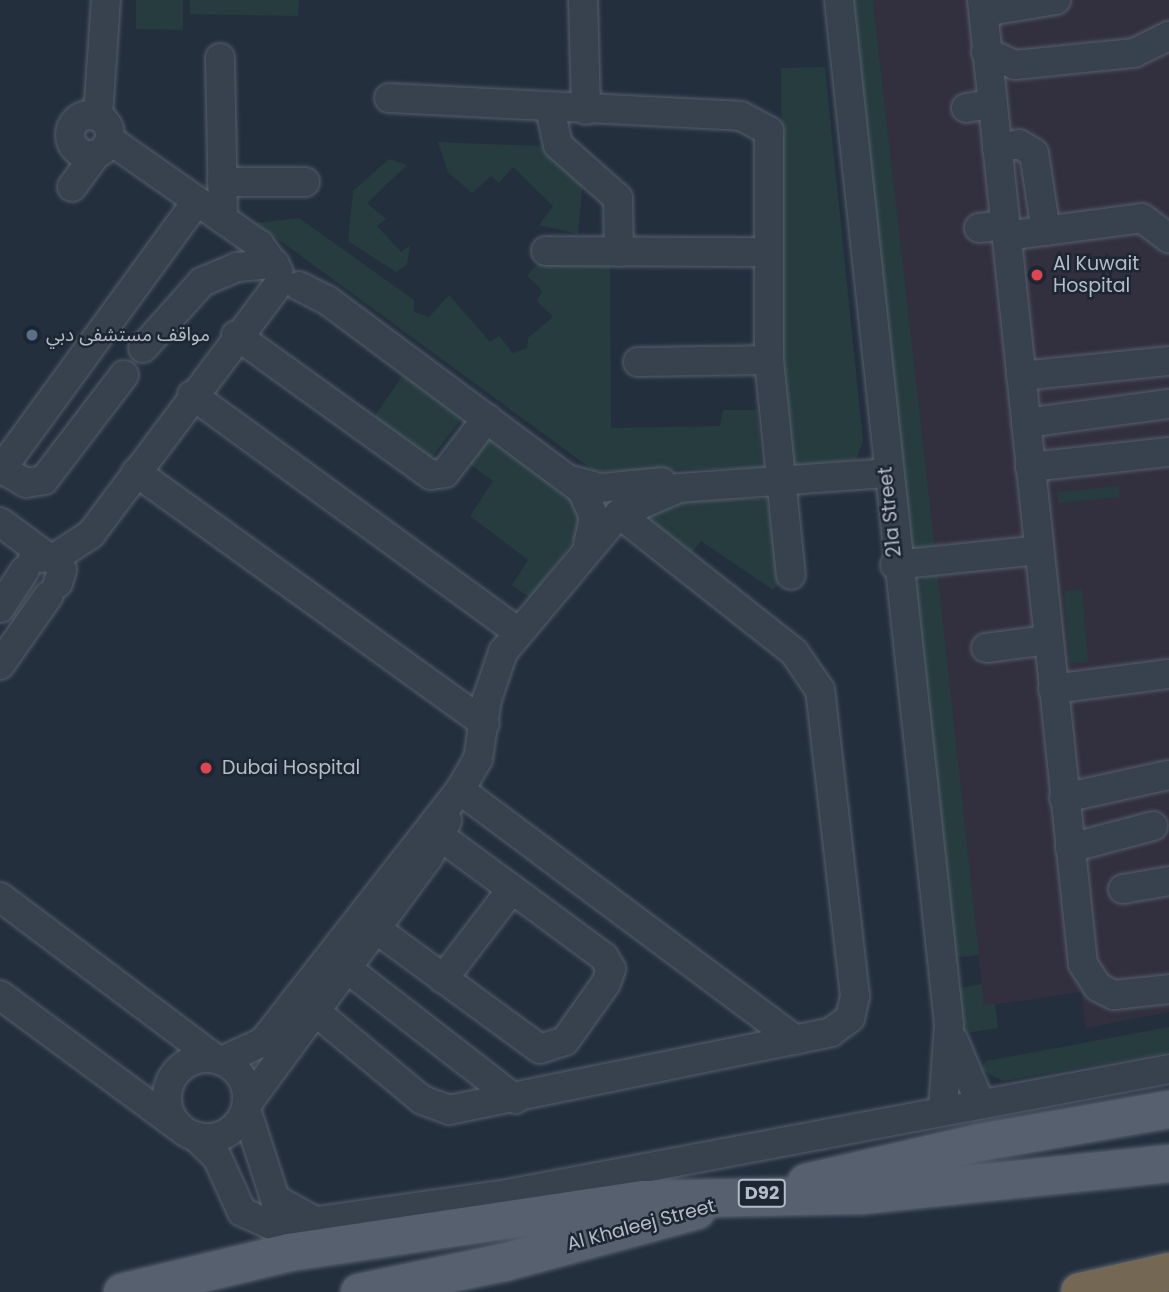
<!DOCTYPE html>
<html>
<head>
<meta charset="utf-8">
<style>
  body { margin:0 }
  #map { position:relative; width:1169px; height:1292px; overflow:hidden; background:#242f3e; font-family:Poppins,"Noto Sans Arabic",sans-serif }
  div>[style] { position:absolute }
  [style*='--x'] { left:calc(var(--x)*1px); top:calc(var(--y)*1px); width:calc(var(--w)*1px); rotate:calc(var(--a)*1deg) }
  .medical>* { inset:0; background:#32303f }
  .green>* { inset:0; background:#263c3f }
  .roads { filter:drop-shadow(0 0 2px #565f6c) drop-shadow(0 0 2px #565f6c) }
  .minor>* { height:28px; margin:-14px; padding:0 14px; transform-origin:14px; border-radius:14px; background:#38414e }
  .minor>.ring { margin:-14px; padding:0; box-sizing:content-box; background:none; border:28px solid #38414e; border-radius:50% }
  .major>* { height:37px; margin:-18.5px; padding:0 18.5px; transform-origin:18.5px; border-radius:18.5px; background:#56606e }
  .highway>* { height:38px; margin:-19px; padding:0 19px; transform-origin:19px; border-radius:19px; background:#746855 }
  .dots>* { width:19px; height:19px; translate:-50% -50%; box-sizing:border-box; border:4px solid #1d2633; border-radius:50% }
  span { translate:-50% -50%; white-space:nowrap; text-align:center; line-height:1.15; -webkit-text-stroke:5px #1d2633; paint-order:stroke }
  .shield-label span { padding:2px 5px; background:#1d2633; border:2px solid; border-radius:5px; -webkit-text-stroke-width:0 }
  .shield-label { font-size:18px; color:#b4bcc9; font-weight:700 }
  .poi-label { font-size:19px; color:#b4bcc9 }
  .left { translate:0 -50%; text-align:left }
  .street-label { font-size:19px; color:#b4bcc9 }
</style>
</head>
<body>
<div id="map">
  <div class="medical">
    <div style="clip-path:polygon(873px 0,1169px 0,1169px 1012px,1086px 1028px,1081px 992px,984px 1006px)"></div>
  </div>
  <div class="green">
    <div style="clip-path:polygon(136px 0,183px 0,183px 30px,136px 29px)"></div>
    <div style="clip-path:polygon(190px 0,299px 0,298px 16px,190px 14px)"></div>
    <div style="clip-path:polygon(843px 0,873px 0,935px 551px,911px 552px)"></div>
    <div style="clip-path:polygon(825px 67px,863px 441px,856px 460px,794px 466px,784px 459px,781px 68px)"></div>
    <div style="clip-path:polygon(438px 142px,586px 148px,578px 234px,539px 225px,553px 206px,513px 167px,499px 183px,491px 176px,472px 193px,448px 172px)"></div>
    <div style="clip-path:polygon(389px 159px,407px 165px,367px 203px,386px 219px,377px 226px,401px 252px,410px 245px,407px 265px,396px 272px,348px 241px,353px 191px)"></div>
    <div style="clip-path:polygon(299px 218px,414px 300px,414px 312px,429px 317px,449px 295px,490px 342px,499px 336px,513px 353px,527px 348px,528px 338px,553px 317px,537px 301px,542px 291px,527px 275px,541px 261px,610px 255px,611px 428px,720px 426px,723px 410px,757px 410px,762px 468px,594px 471px,256px 223px)"></div>
    <div style="clip-path:polygon(406px 371px,462px 418px,428px 462px,371px 421px)"></div>
    <div style="clip-path:polygon(488px 435px,584px 500px,585px 526px,530px 598px,512px 585px,528px 560px,470px 516px,493px 481px,464px 460px)"></div>
    <div style="clip-path:polygon(1119px 486px,1120px 497px,1058px 503px,1057px 492px)"></div>
    <div style="clip-path:polygon(668px 495px,767px 499px,780px 583px,773px 590px,701px 541px,692px 552px,650px 521px,645px 512px)"></div>
    <div style="clip-path:polygon(937px 569px,979px 955px,961px 957px,953px 955px,913px 586px)"></div>
    <div style="clip-path:polygon(1082px 589px,1088px 662px,1070px 664px,1064px 591px)"></div>
    <div style="clip-path:polygon(982px 984px,984px 1005px,995px 1004px,998px 1028px,960px 1034px,953px 989px)"></div>
    <div style="clip-path:polygon(1169px 1027px,1169px 1052px,1004px 1081px,980px 1070px,986px 1061px)"></div>
  </div>
  <div class="roads">
    <div class="minor">
      <div style="--x:583;--y:0;--w:110;--a:88.4"></div>
      <div style="--x:839;--y:0;--w:1030;--a:83.87"></div>
      <div style="--x:949;--y:1024;--w:85;--a:94"></div>
      <div style="--x:982;--y:0;--w:969;--a:84.02"></div>
      <div style="--x:1083;--y:964;--w:27;--a:57"></div>
      <div style="--x:1098;--y:987;--w:18;--a:27"></div>
      <div style="--x:1114;--y:995;--w:55;--a:-6.2"></div>
      <div style="--x:984;--y:12;--w:73;--a:-9.5"></div>
      <div style="--x:986;--y:52;--w:32;--a:24"></div>
      <div style="--x:1015;--y:65;--w:120;--a:-5.8"></div>
      <div style="--x:1134;--y:53;--w:39;--a:-26"></div>
      <div style="--x:220;--y:58;--w:161;--a:88.9"></div>
      <div style="--x:389;--y:98;--w:352;--a:2.9"></div>
      <div style="--x:741;--y:116;--w:32;--a:28"></div>
      <div style="--x:769;--y:131;--w:229;--a:90"></div>
      <div style="--x:769;--y:360;--w:216;--a:84.2"></div>
      <div style="--x:550;--y:108;--w:38;--a:78"></div>
      <div style="--x:558;--y:145;--w:80;--a:41.5"></div>
      <div style="--x:618;--y:198;--w:54;--a:88.9"></div>
      <div style="--x:966;--y:108;--w:26;--a:-9"></div>
      <div class="ring" style="left:70px;top:115px;width:12px;height:12px"></div>
      <div style="--x:98;--y:116;--w:116;--a:-86.1"></div>
      <div style="--x:110;--y:140;--w:183;--a:35"></div>
      <div style="--x:260;--y:245;--w:32;--a:55"></div>
      <div style="--x:997;--y:148;--w:22;--a:-10"></div>
      <div style="--x:1019;--y:144;--w:17;--a:31"></div>
      <div style="--x:1034;--y:153;--w:79;--a:81.3"></div>
      <div style="--x:222;--y:182;--w:83;--a:0"></div>
      <div style="--x:72;--y:187;--w:39;--a:-54"></div>
      <div style="--x:979;--y:228;--w:26;--a:-7"></div>
      <div style="--x:1006;--y:236;--w:137;--a:-7.5"></div>
      <div style="--x:1142;--y:218;--w:34;--a:37"></div>
      <div style="--x:546;--y:251;--w:222;--a:0.3"></div>
      <div style="--x:299;--y:286;--w:31;--a:27"></div>
      <div style="--x:327;--y:300;--w:318;--a:36.7"></div>
      <div style="--x:582;--y:490;--w:30;--a:66"></div>
      <div style="--x:594;--y:517;--w:29;--a:102"></div>
      <div style="--x:236;--y:335;--w:240;--a:35.7"></div>
      <div style="--x:431;--y:475;--w:14;--a:-8"></div>
      <div style="--x:445;--y:473;--w:69;--a:-52.6"></div>
      <div style="--x:143;--y:348;--w:89;--a:-48.2"></div>
      <div style="--x:202;--y:282;--w:38;--a:-23"></div>
      <div style="--x:237;--y:267;--w:38;--a:-5"></div>
      <div style="--x:638;--y:362;--w:131;--a:-0.9"></div>
      <div style="--x:1021;--y:376;--w:149;--a:-5.8"></div>
      <div style="--x:192;--y:395;--w:403;--a:36"></div>
      <div style="--x:1026;--y:423;--w:144;--a:-7.6"></div>
      <div style="--x:1030;--y:467;--w:140;--a:-6.2"></div>
      <div style="--x:2;--y:469;--w:28;--a:30"></div>
      <div style="--x:26;--y:483;--w:18;--a:-9"></div>
      <div style="--x:44;--y:480;--w:132;--a:-52.7"></div>
      <div style="--x:0;--y:471;--w:334;--a:-53.9"></div>
      <div style="--x:136;--y:472;--w:430;--a:35.8"></div>
      <div style="--x:571;--y:480;--w:30;--a:15"></div>
      <div style="--x:600;--y:488;--w:62;--a:-5.5"></div>
      <div style="--x:0;--y:522;--w:52;--a:36.4"></div>
      <div style="--x:56;--y:557;--w:42;--a:-33.3"></div>
      <div style="--x:91;--y:534;--w:306;--a:-53.1"></div>
      <div style="--x:33;--y:558;--w:23;--a:-2"></div>
      <div style="--x:56;--y:557;--w:14;--a:65"></div>
      <div style="--x:62;--y:570;--w:14;--a:107"></div>
      <div style="--x:895;--y:565;--w:145;--a:-5.9"></div>
      <div style="--x:0;--y:608;--w:45;--a:-56.7"></div>
      <div style="--x:986;--y:648;--w:63;--a:-7.4"></div>
      <div style="--x:0;--y:665;--w:85;--a:-55"></div>
      <div style="--x:1053;--y:689;--w:117;--a:-7.4"></div>
      <div style="--x:460;--y:790;--w:418;--a:36.7"></div>
      <div style="--x:1064;--y:798;--w:107;--a:-12.4"></div>
      <div style="--x:1070;--y:848;--w:86;--a:-14.8"></div>
      <div style="--x:1123;--y:889;--w:47;--a:-9.9"></div>
      <div style="--x:0;--y:897;--w:270;--a:36.9"></div>
      <div style="--x:376;--y:929;--w:203;--a:36.2"></div>
      <div style="--x:540;--y:1049;--w:26;--a:-18"></div>
      <div style="--x:565;--y:1041;--w:71;--a:-54.7"></div>
      <div style="--x:606;--y:983;--w:15;--a:-70"></div>
      <div style="--x:611;--y:969;--w:14;--a:-120"></div>
      <div style="--x:604;--y:957;--w:204;--a:-143.6"></div>
      <div style="--x:332;--y:957;--w:232;--a:37.8"></div>
      <div style="--x:443;--y:979;--w:113;--a:-52.5"></div>
      <div style="--x:0;--y:995;--w:221;--a:36.4"></div>
      <div style="--x:298;--y:997;--w:161;--a:39.7"></div>
      <div style="--x:422;--y:1100;--w:29;--a:20"></div>
      <div style="--x:449;--y:1110;--w:390;--a:-11.5"></div>
      <div style="--x:831;--y:1032;--w:24;--a:-36"></div>
      <div style="--x:850;--y:1018;--w:23;--a:-77"></div>
      <div style="--x:855;--y:996;--w:308;--a:-96.5"></div>
      <div style="--x:820;--y:690;--w:46;--a:-124.4"></div>
      <div style="--x:794;--y:652;--w:223;--a:-141.7"></div>
      <div style="--x:954;--y:1041;--w:67;--a:67.2"></div>
      <div class="ring" style="left:167px;top:1058px;width:52px;height:52px"></div>
      <div style="--x:222;--y:1061;--w:45;--a:-24.9"></div>
      <div style="--x:263;--y:1042;--w:320;--a:-52"></div>
      <div style="--x:460;--y:790;--w:36;--a:-60"></div>
      <div style="--x:478;--y:759;--w:61;--a:-81.5"></div>
      <div style="--x:487;--y:699;--w:50;--a:-71.2"></div>
      <div style="--x:503;--y:652;--w:180;--a:-50"></div>
      <div style="--x:619;--y:514;--w:65;--a:-23.4"></div>
      <div style="--x:679;--y:488;--w:208;--a:-4.1"></div>
      <div style="--x:247;--y:1104;--w:305;--a:-53.7"></div>
      <div style="--x:428;--y:858;--w:42;--a:-62.8"></div>
      <div style="--x:246;--y:1109;--w:95;--a:72.1"></div>
      <div style="--x:275;--y:1199;--w:43;--a:28.9"></div>
      <div style="--x:195;--y:1136;--w:30;--a:44"></div>
      <div style="--x:217;--y:1157;--w:60;--a:65.6"></div>
      <div style="--x:242;--y:1212;--w:37;--a:24"></div>
      <div style="--x:276;--y:1227;--w:233;--a:-8.1"></div>
      <div style="--x:507;--y:1194;--w:674;--a:-10.69"></div>
    </div>
    <div class="major">
      <div style="--x:806;--y:1182;--w:178;--a:-13"></div>
      <div style="--x:979;--y:1142;--w:193;--a:-9.9"></div>
      <div style="--x:122;--y:1292;--w:171;--a:-13.5"></div>
      <div style="--x:288;--y:1252;--w:358;--a:-8.5"></div>
      <div style="--x:642;--y:1199;--w:217;--a:-1.1"></div>
      <div style="--x:859;--y:1195;--w:312;--a:-5.9"></div>
      <div style="--x:359;--y:1292;--w:147;--a:-11.8"></div>
      <div style="--x:503;--y:1262;--w:200;--a:-15.1"></div>
    </div>
    <div class="highway">
      <div style="--x:1080;--y:1292;--w:91;--a:-12.7"></div>
    </div>
  </div>
  <div class="dots">
    <div style="left:1037px;top:275px;background:#e0444e"></div>
    <div style="left:32px;top:335px;background:#5c6f8a"></div>
    <div style="left:206px;top:768px;background:#e0444e"></div>
  </div>
  <div class="shield-label">
    <span style="left:762px;top:1193px">D92</span>
  </div>
  <div class="poi-label">
    <span class="left" style="left:1053px;top:275px">Al Kuwait<br>Hospital</span>
    <span class="left" style="left:46px;top:335px">مواقف مستشفى دبي</span>
    <span class="left" style="left:222px;top:768px">Dubai Hospital</span>
  </div>
  <div class="street-label">
    <span style="left:890px;top:512px;rotate:-96deg">21a Street</span>
    <span style="left:641px;top:1225px;rotate:-15deg">Al Khaleej Street</span>
  </div>
</div>
</body>
</html>
